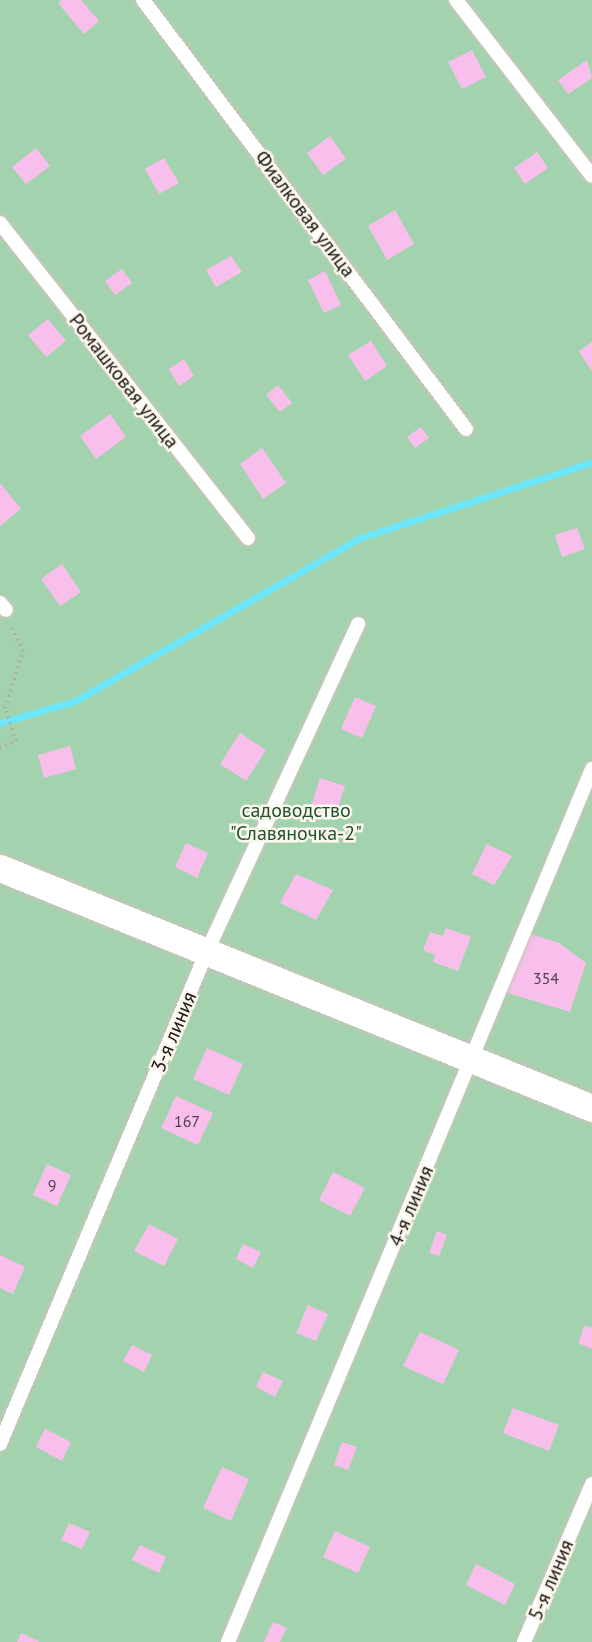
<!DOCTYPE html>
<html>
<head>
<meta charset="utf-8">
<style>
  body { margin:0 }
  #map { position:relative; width:592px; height:1642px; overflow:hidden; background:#fcf6ed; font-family:"PT Sans",sans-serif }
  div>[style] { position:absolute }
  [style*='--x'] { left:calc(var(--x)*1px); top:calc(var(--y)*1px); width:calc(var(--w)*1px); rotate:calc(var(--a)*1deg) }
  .green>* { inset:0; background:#a3d3ae }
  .stream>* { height:7px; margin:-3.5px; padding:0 3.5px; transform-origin:3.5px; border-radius:3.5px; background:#6ee6f9 }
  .building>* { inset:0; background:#f9bfec }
  .path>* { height:4px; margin-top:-2px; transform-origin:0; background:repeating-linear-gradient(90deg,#afaba4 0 1.5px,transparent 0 6px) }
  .roads { filter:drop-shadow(0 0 2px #cac4bb) drop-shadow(0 0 2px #cac4bb) }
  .service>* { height:14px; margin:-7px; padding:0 7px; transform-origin:7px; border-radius:7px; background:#fff }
  .minor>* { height:27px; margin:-13.5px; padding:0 13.5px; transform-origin:13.5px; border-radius:13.5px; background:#fff }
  span { translate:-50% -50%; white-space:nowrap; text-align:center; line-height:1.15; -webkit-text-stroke:5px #fcf6ed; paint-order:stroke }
  .number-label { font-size:16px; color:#504049 }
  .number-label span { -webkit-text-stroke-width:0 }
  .street-label { font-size:20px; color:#181613 }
  .park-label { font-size:20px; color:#1b532e }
</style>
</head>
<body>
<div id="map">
  <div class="green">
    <div style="clip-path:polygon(0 0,592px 0,592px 1642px,0 1642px)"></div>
  </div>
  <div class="stream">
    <div style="--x:0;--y:723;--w:78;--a:-16.3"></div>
    <div style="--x:75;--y:701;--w:328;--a:-29.8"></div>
    <div style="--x:360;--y:538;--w:244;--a:-18.1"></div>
  </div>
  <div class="building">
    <div style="clip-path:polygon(62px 0,81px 0,99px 21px,84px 34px,58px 3px)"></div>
    <div style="clip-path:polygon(472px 50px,486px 77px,462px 89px,448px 62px)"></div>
    <div style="clip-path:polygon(587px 60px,592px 78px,568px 94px,558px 80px)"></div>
    <div style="clip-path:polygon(330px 136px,346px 159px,323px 175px,307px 153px)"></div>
    <div style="clip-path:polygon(36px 148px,50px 166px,26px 184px,12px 167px)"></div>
    <div style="clip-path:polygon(537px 152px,548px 168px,525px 184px,514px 168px)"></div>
    <div style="clip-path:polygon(164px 158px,179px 183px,159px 194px,145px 169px)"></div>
    <div style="clip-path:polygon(395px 210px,414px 244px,387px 260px,368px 226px)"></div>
    <div style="clip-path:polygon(231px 256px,242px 272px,216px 287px,206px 270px)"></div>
    <div style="clip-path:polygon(122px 269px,132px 283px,115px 295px,105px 281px)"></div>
    <div style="clip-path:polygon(325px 271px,341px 305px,324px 313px,308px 280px)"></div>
    <div style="clip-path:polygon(48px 319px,66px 341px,46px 357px,28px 335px)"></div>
    <div style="clip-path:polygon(371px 341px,387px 366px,365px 381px,348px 355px)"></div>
    <div style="clip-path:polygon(592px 342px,592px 372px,579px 351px)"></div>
    <div style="clip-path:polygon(184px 359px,194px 376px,179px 386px,169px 369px)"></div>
    <div style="clip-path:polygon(278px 385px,292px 403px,280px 412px,266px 395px)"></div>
    <div style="clip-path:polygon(110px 414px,126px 437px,96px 459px,80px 436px)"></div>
    <div style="clip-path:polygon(421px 427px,429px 438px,415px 448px,407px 437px)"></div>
    <div style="clip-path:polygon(262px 448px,286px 483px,263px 499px,240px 464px)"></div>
    <div style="clip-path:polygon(0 483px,21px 509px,0 526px)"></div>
    <div style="clip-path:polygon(577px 528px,585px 549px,562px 557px,555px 535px)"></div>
    <div style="clip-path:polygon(62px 564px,81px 592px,60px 606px,41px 579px)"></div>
    <div style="clip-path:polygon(355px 697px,376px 706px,362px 738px,341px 729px)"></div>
    <div style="clip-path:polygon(240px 733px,266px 750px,246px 781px,220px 764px)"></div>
    <div style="clip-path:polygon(70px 746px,76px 769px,44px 778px,38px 755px)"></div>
    <div style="clip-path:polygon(320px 778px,345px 786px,334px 820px,309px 813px)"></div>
    <div style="clip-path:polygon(186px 843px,208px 853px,197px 878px,175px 867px)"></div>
    <div style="clip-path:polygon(487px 844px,512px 856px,494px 885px,472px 874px)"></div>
    <div style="clip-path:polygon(296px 874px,333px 890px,316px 920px,280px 903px)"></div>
    <div style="clip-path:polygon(446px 928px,471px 937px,458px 971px,433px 962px,435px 955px,423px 950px,430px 932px,443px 936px)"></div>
    <div style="clip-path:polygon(524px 932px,559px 943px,586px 963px,570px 1012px,505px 992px)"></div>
    <div style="clip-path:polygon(207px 1048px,243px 1064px,229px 1095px,193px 1079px)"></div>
    <div style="clip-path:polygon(176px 1096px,213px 1113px,198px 1145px,161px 1128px)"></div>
    <div style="clip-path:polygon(47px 1164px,71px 1175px,57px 1206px,33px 1195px)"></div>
    <div style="clip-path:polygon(333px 1172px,365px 1188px,350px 1216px,319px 1200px)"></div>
    <div style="clip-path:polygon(149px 1224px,178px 1239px,164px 1266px,134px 1251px)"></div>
    <div style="clip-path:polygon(437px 1231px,447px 1235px,439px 1256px,429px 1253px)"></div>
    <div style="clip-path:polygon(243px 1244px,261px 1252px,253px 1268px,236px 1259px)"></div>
    <div style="clip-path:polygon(0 1255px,25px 1267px,13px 1294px,0 1288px)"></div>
    <div style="clip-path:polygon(308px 1305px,328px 1314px,316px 1341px,296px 1333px)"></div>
    <div style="clip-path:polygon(585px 1325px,592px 1328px,592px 1349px,578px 1343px)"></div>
    <div style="clip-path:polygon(420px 1332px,459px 1350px,443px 1384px,403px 1366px)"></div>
    <div style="clip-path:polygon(132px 1345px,152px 1355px,144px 1372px,123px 1361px)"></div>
    <div style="clip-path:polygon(263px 1372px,283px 1381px,275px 1397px,256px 1387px)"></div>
    <div style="clip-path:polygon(513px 1408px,559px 1425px,549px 1451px,503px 1433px)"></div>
    <div style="clip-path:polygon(45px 1429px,71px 1442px,62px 1461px,36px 1447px)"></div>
    <div style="clip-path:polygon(342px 1442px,357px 1447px,348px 1470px,334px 1465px)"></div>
    <div style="clip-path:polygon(222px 1467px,249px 1479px,231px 1521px,203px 1508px)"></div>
    <div style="clip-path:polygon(69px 1523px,90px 1532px,82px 1549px,61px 1540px)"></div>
    <div style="clip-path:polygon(335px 1531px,370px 1547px,358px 1573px,323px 1557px)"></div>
    <div style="clip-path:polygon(140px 1545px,166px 1557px,159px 1573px,132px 1560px)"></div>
    <div style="clip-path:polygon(476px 1564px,515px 1584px,505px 1605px,466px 1585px)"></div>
    <div style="clip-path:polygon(273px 1622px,287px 1628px,280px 1642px,264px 1642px)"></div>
    <div style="clip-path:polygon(21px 1633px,40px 1642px,17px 1642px)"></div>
  </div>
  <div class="path">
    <div style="--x:0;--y:748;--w:17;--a:-24"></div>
    <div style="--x:16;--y:741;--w:35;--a:-108"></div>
    <div style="--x:5;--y:708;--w:60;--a:-72.5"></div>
    <div style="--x:23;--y:651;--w:29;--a:-115"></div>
  </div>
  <div class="roads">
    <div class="service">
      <div style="--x:143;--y:0;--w:537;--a:53.02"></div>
      <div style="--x:456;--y:0;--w:222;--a:52.3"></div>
      <div style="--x:0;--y:223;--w:401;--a:51.8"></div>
      <div style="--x:0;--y:603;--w:9;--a:49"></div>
      <div style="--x:0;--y:1444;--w:537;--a:-67.21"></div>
      <div style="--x:208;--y:949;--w:358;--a:-65.2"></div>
      <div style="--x:228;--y:1642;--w:946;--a:-67.37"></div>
      <div style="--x:524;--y:1642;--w:172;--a:-66.7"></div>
    </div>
    <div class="minor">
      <div style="--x:0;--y:868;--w:639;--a:22.07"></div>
    </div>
  </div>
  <div class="number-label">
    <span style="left:546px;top:978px">354</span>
    <span style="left:187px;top:1121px">167</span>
    <span style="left:52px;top:1185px">9</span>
  </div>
  <div class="street-label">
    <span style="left:305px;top:214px;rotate:53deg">Фиалковая улица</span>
    <span style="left:124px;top:381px;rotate:52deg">Ромашковая улица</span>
    <span style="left:174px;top:1032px;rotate:-67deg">3-я линия</span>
    <span style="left:411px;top:1206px;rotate:-67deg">4-я линия</span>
    <span style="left:551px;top:1580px;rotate:-67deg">5-я линия</span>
  </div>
  <div class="park-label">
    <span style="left:296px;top:822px">садоводство<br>"Славяночка-2"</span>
  </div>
</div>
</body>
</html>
